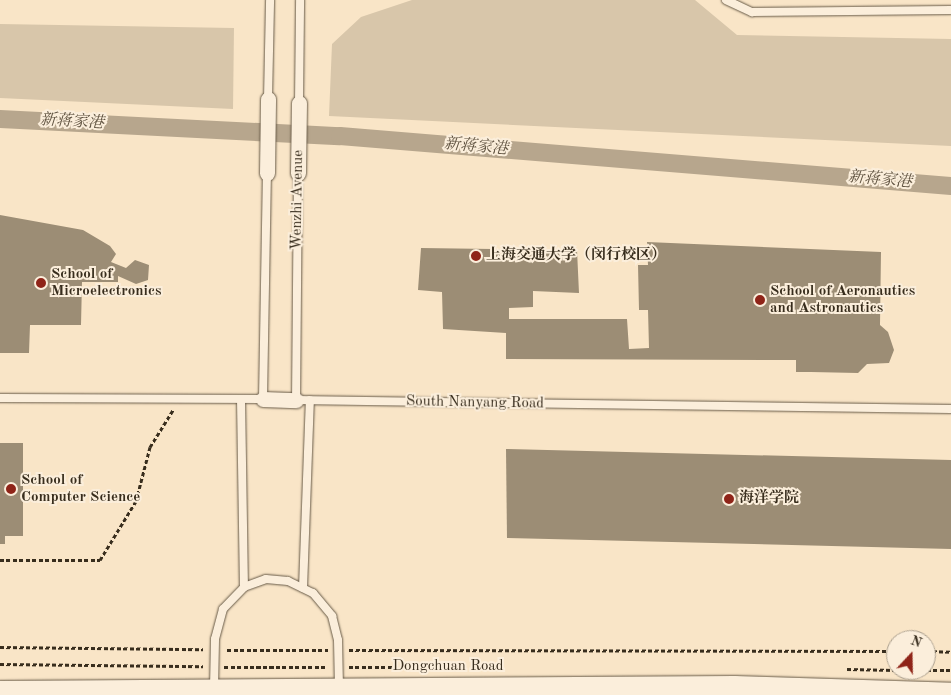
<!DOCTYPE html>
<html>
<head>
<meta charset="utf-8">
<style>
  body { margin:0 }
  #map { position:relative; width:951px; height:695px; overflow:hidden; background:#f9e5c7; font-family:"Old Standard TT","Noto Serif SC",serif }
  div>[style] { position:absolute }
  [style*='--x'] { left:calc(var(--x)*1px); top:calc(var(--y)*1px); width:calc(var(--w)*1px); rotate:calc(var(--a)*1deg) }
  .green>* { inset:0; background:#d8c6aa }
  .canal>* { height:18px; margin:-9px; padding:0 9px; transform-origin:9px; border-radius:9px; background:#b7a68d }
  .building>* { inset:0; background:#9c8d75 }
  .path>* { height:3px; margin-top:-1.5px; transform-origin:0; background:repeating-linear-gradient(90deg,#382d1d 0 4px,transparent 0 6.5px) }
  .roads { filter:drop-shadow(0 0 1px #685b48) drop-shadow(0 0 1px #685b48) }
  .service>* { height:8px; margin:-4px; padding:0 4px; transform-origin:4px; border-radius:4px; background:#fbeedb }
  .minor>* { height:15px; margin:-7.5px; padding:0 7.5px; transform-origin:7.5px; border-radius:7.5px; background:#fbeedb }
  .secondary>* { height:21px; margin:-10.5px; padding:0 10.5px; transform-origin:10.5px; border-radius:10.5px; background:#fbeedb }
  .dots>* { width:14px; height:14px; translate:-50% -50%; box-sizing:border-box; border:2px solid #fbeedb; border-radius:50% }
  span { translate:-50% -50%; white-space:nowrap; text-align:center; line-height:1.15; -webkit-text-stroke:4px #fbeedb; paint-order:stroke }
  .street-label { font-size:15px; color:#382d1d }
  .poi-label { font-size:15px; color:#382d1d; font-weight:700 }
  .left { translate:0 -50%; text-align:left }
  .water-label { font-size:16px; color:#5e513f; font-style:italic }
  .north { position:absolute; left:886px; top:630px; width:50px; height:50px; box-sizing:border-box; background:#fbeedb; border:1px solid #ada18f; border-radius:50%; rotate:21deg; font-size:14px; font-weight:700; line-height:20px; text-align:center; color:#382d1d }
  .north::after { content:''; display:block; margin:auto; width:18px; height:22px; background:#8f2418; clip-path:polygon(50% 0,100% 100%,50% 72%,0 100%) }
</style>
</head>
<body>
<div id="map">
  <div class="green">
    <div style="clip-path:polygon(412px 0,695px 0,737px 35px,951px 39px,951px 146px,329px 116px,332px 44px,361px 17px)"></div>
    <div style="clip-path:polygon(0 24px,234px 28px,233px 109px,0 98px)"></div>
  </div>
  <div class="canal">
    <div style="--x:0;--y:119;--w:340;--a:2.9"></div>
    <div style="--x:340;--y:136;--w:613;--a:4.68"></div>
  </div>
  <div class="building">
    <div style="clip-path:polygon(0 215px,83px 230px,110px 246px,116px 254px,111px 262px,126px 268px,135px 260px,149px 265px,148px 280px,136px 284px,118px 276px,118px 282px,82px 282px,81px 325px,30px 325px,29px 353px,0 353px)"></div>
    <div style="clip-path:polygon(647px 242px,881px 252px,880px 325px,888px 332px,894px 350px,889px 363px,867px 364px,858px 373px,811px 372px,796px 372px,796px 360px,506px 359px,506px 333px,443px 329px,442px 292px,418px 290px,421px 248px,577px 250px,579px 293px,533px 291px,533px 307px,509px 308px,509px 319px,627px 319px,629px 349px,649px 348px,648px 310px,639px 310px,638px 265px,648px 265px)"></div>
    <div style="clip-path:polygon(0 443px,23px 443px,23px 536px,5px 536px,5px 544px,0 544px)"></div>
    <div style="clip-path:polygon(506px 449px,951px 460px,951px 549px,507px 538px)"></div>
  </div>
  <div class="path">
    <div style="--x:0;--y:560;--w:100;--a:0"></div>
    <div style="--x:100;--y:560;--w:69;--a:-58.6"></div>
    <div style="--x:136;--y:501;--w:56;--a:-75.5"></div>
    <div style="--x:150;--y:447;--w:44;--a:-58.1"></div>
    <div style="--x:0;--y:647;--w:203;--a:0.6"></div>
    <div style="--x:227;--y:650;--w:101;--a:0"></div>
    <div style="--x:349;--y:650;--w:547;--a:0.1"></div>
    <div style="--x:926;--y:651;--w:25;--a:2"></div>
    <div style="--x:0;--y:664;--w:203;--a:0.6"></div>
    <div style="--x:224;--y:667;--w:104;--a:0"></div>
    <div style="--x:349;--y:667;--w:69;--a:0"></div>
    <div style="--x:847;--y:669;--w:49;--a:1.2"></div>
    <div style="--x:920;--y:670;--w:31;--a:0"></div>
  </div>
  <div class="roads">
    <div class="service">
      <div style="--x:726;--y:0;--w:29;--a:25"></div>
      <div style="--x:752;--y:12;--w:199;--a:-0.6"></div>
      <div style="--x:268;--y:99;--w:99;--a:-88.8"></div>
      <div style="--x:299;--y:103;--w:103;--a:-89.4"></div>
      <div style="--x:298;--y:173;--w:227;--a:90.5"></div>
      <div style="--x:296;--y:400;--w:655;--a:0.79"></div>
      <div style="--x:0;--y:398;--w:263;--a:0.2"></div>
      <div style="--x:263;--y:399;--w:226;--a:-89"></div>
      <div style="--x:241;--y:399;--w:188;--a:89.1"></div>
      <div style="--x:303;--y:588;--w:188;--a:-87.9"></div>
      <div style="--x:214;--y:688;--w:49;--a:-88.8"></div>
      <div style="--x:215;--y:639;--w:31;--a:-75"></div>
      <div style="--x:223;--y:609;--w:30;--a:-46"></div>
      <div style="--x:244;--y:587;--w:23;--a:-20"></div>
      <div style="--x:266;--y:579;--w:22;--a:5"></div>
      <div style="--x:288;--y:581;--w:28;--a:26"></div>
      <div style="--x:313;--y:593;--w:30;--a:50"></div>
      <div style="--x:332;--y:616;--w:25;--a:76"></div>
      <div style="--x:338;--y:640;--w:47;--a:88.8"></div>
    </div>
    <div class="minor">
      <div style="--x:267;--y:173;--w:74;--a:-89.2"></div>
      <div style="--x:298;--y:173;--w:70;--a:-89.2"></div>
      <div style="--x:263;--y:399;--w:33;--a:2"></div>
    </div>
    <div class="secondary">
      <div style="--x:0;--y:691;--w:734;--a:-0.39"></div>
      <div style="--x:734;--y:686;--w:217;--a:1.8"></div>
    </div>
  </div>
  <div class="dots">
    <div style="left:476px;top:256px;background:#8f2418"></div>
    <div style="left:41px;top:283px;background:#8f2418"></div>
    <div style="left:760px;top:300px;background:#8f2418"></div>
    <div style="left:11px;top:489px;background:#8f2418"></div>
    <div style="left:729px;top:499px;background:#8f2418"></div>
  </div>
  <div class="street-label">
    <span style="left:298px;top:200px;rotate:-89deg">Wenzhi Avenue</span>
    <span style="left:475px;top:403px;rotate:1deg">South Nanyang Road</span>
    <span style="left:448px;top:667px">Dongchuan Road</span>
  </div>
  <div class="poi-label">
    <span class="left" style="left:486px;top:256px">上海交通大学（闵行校区）</span>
    <span class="left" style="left:51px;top:283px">School of<br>Microelectronics</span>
    <span class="left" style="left:770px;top:300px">School of Aeronautics<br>and Astronautics</span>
    <span class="left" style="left:21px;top:489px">School of<br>Computer Science</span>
    <span class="left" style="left:739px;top:499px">海洋学院</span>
  </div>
  <div class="water-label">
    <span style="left:72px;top:122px;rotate:3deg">新蒋家港</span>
    <span style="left:476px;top:147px;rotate:5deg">新蒋家港</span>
    <span style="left:880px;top:180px;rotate:5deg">新蒋家港</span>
  </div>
  <div class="north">N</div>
</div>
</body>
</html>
